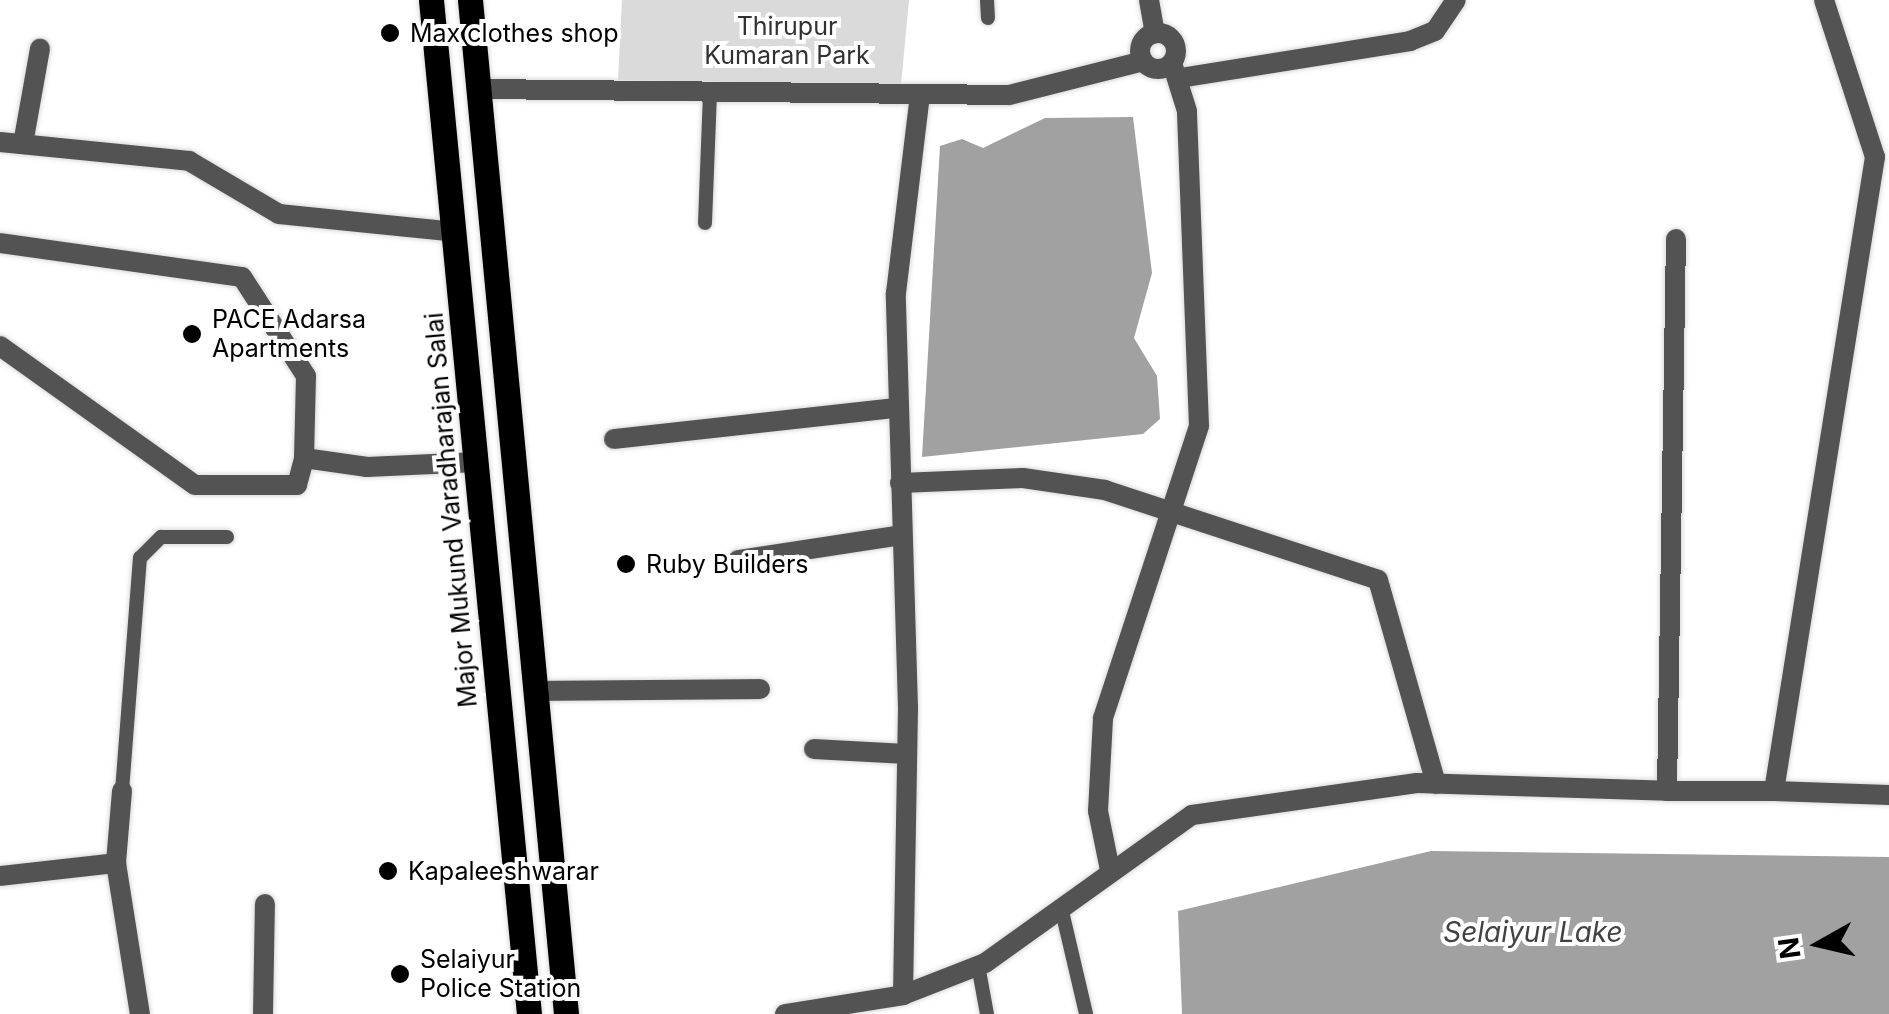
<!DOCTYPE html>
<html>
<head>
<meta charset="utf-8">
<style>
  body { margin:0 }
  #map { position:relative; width:1889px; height:1014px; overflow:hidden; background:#fff; font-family:Inter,sans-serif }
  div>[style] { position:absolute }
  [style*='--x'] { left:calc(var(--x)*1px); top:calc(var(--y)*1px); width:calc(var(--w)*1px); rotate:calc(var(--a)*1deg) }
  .green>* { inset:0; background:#dadada }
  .water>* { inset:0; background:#a1a1a1 }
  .roads { filter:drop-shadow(0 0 2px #dbdbdb) drop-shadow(0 0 2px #dbdbdb) }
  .service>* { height:14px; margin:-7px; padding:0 7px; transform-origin:7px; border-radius:7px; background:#535353 }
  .minor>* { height:20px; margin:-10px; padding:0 10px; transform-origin:10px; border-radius:10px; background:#535353 }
  .minor>.ring { margin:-10px; padding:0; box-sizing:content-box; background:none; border:20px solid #535353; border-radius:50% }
  .primary>* { height:25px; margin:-12.5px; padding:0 12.5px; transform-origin:12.5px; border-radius:12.5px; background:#000 }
  .dots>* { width:28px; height:28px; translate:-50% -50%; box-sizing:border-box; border:5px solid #fff; border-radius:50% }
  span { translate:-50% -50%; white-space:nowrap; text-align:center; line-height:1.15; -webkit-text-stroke:8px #fff; paint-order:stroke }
  .park-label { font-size:25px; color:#313131 }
  .poi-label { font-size:25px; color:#000 }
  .left { translate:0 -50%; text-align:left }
  .street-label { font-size:25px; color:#000 }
  .water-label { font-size:28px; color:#424242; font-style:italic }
  .north { position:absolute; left:1769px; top:894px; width:100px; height:100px; -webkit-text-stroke:8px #fff; paint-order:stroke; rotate:262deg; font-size:28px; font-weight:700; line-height:40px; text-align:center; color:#000 }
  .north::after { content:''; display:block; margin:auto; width:35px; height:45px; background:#000; clip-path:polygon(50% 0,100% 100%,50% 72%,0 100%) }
</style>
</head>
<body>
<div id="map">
  <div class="green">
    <div style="clip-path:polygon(622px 0,909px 0,901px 85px,618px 80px)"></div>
  </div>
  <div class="water">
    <div style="clip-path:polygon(1133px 117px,1152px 273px,1134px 338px,1157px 376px,1160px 419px,1143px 434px,922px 457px,940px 146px,962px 139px,983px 148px,1045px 118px)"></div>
    <div style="clip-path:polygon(1431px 851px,1889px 857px,1889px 1014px,1182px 1014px,1178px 911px)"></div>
  </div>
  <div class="roads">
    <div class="service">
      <div style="--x:987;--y:0;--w:18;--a:87"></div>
      <div style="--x:705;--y:223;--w:131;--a:-87.8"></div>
      <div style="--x:122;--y:791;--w:234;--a:-85.6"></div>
      <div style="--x:140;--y:558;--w:30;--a:-45"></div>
      <div style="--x:161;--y:537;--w:66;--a:0"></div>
      <div style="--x:1061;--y:907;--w:110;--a:76.8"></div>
      <div style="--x:978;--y:965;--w:50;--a:79.6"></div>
    </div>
    <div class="minor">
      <div style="--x:1149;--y:0;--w:34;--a:80"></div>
      <div class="ring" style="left:1140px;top:33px;width:16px;height:16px"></div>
      <div style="--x:1180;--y:78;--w:233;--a:-9.1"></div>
      <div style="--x:1410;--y:41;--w:27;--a:-22"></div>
      <div style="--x:1435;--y:31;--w:37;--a:-56"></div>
      <div style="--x:481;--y:89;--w:528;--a:0.65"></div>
      <div style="--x:1009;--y:95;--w:138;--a:-14.2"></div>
      <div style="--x:0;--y:142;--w:190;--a:5.7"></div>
      <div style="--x:189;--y:161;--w:104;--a:30.5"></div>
      <div style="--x:279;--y:214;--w:177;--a:5.8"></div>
      <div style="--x:23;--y:144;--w:97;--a:-79.9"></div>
      <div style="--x:0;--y:243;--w:244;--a:8"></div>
      <div style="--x:242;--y:277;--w:118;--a:57.1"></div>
      <div style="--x:306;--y:376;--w:82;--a:91.4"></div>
      <div style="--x:304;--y:458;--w:64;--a:8.1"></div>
      <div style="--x:367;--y:467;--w:110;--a:-2.6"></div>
      <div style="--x:0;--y:346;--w:239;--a:35.5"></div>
      <div style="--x:195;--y:485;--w:102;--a:0"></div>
      <div style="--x:297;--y:485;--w:28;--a:-75"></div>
      <div style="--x:614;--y:439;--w:285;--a:-6.3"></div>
      <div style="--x:900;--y:483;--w:123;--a:-2.3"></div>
      <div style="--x:1023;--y:478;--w:83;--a:8.3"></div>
      <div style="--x:1105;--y:490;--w:287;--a:18.2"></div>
      <div style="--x:1378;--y:580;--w:212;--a:74.1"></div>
      <div style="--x:738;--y:560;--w:165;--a:-8.7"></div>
      <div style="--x:537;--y:691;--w:223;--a:-0.5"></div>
      <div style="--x:814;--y:749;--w:92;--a:3.1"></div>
      <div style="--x:122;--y:791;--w:72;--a:94.8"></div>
      <div style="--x:116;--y:863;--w:153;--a:81"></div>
      <div style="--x:1667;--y:791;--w:107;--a:0"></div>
      <div style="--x:1774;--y:791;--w:642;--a:-80.95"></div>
      <div style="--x:1875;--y:157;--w:165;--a:-108"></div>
      <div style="--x:1774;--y:791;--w:115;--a:2"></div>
      <div style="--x:1110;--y:870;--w:60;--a:-101.5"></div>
      <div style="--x:1098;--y:811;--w:93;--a:-86.9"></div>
      <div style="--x:1103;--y:718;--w:307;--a:-71.8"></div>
      <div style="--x:1199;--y:426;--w:315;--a:-92.2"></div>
      <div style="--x:1187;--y:111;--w:50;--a:-107.4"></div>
      <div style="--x:0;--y:876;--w:117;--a:-6.4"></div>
      <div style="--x:903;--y:995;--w:287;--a:-89"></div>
      <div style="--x:908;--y:708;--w:415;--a:-91.7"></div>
      <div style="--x:896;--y:293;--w:199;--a:-83.1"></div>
      <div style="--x:263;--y:1014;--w:110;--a:-89"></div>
      <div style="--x:785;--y:1014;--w:120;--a:-9.1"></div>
      <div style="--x:903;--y:995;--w:88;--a:-21.3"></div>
      <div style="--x:985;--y:963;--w:254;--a:-35.6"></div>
      <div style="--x:1192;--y:815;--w:227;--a:-8.1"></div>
      <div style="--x:1417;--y:783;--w:250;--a:1.8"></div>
      <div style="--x:1667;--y:791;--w:552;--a:-89.07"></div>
    </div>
    <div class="primary">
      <div style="--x:431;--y:0;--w:1019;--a:84.48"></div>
      <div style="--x:470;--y:0;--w:1019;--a:84.59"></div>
    </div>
  </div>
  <div class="dots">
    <div style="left:390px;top:33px;background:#000"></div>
    <div style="left:192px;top:334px;background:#000"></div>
    <div style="left:626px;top:564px;background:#000"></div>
    <div style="left:388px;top:871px;background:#000"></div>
    <div style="left:400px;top:974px;background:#000"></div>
  </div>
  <div class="park-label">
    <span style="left:787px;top:41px">Thirupur<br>Kumaran Park</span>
  </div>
  <div class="poi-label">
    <span class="left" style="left:410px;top:33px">Max clothes shop</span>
    <span class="left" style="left:212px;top:334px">PACE Adarsa<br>Apartments</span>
    <span class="left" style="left:646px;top:564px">Ruby Builders</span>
    <span class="left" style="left:408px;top:871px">Kapaleeshwarar</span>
    <span class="left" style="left:420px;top:974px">Selaiyur<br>Police Station</span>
  </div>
  <div class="street-label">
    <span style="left:451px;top:510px;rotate:-95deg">Major Mukund Varadharajan Salai</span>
  </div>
  <div class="water-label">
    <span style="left:1533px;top:932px">Selaiyur Lake</span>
  </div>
  <div class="north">N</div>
</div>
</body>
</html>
